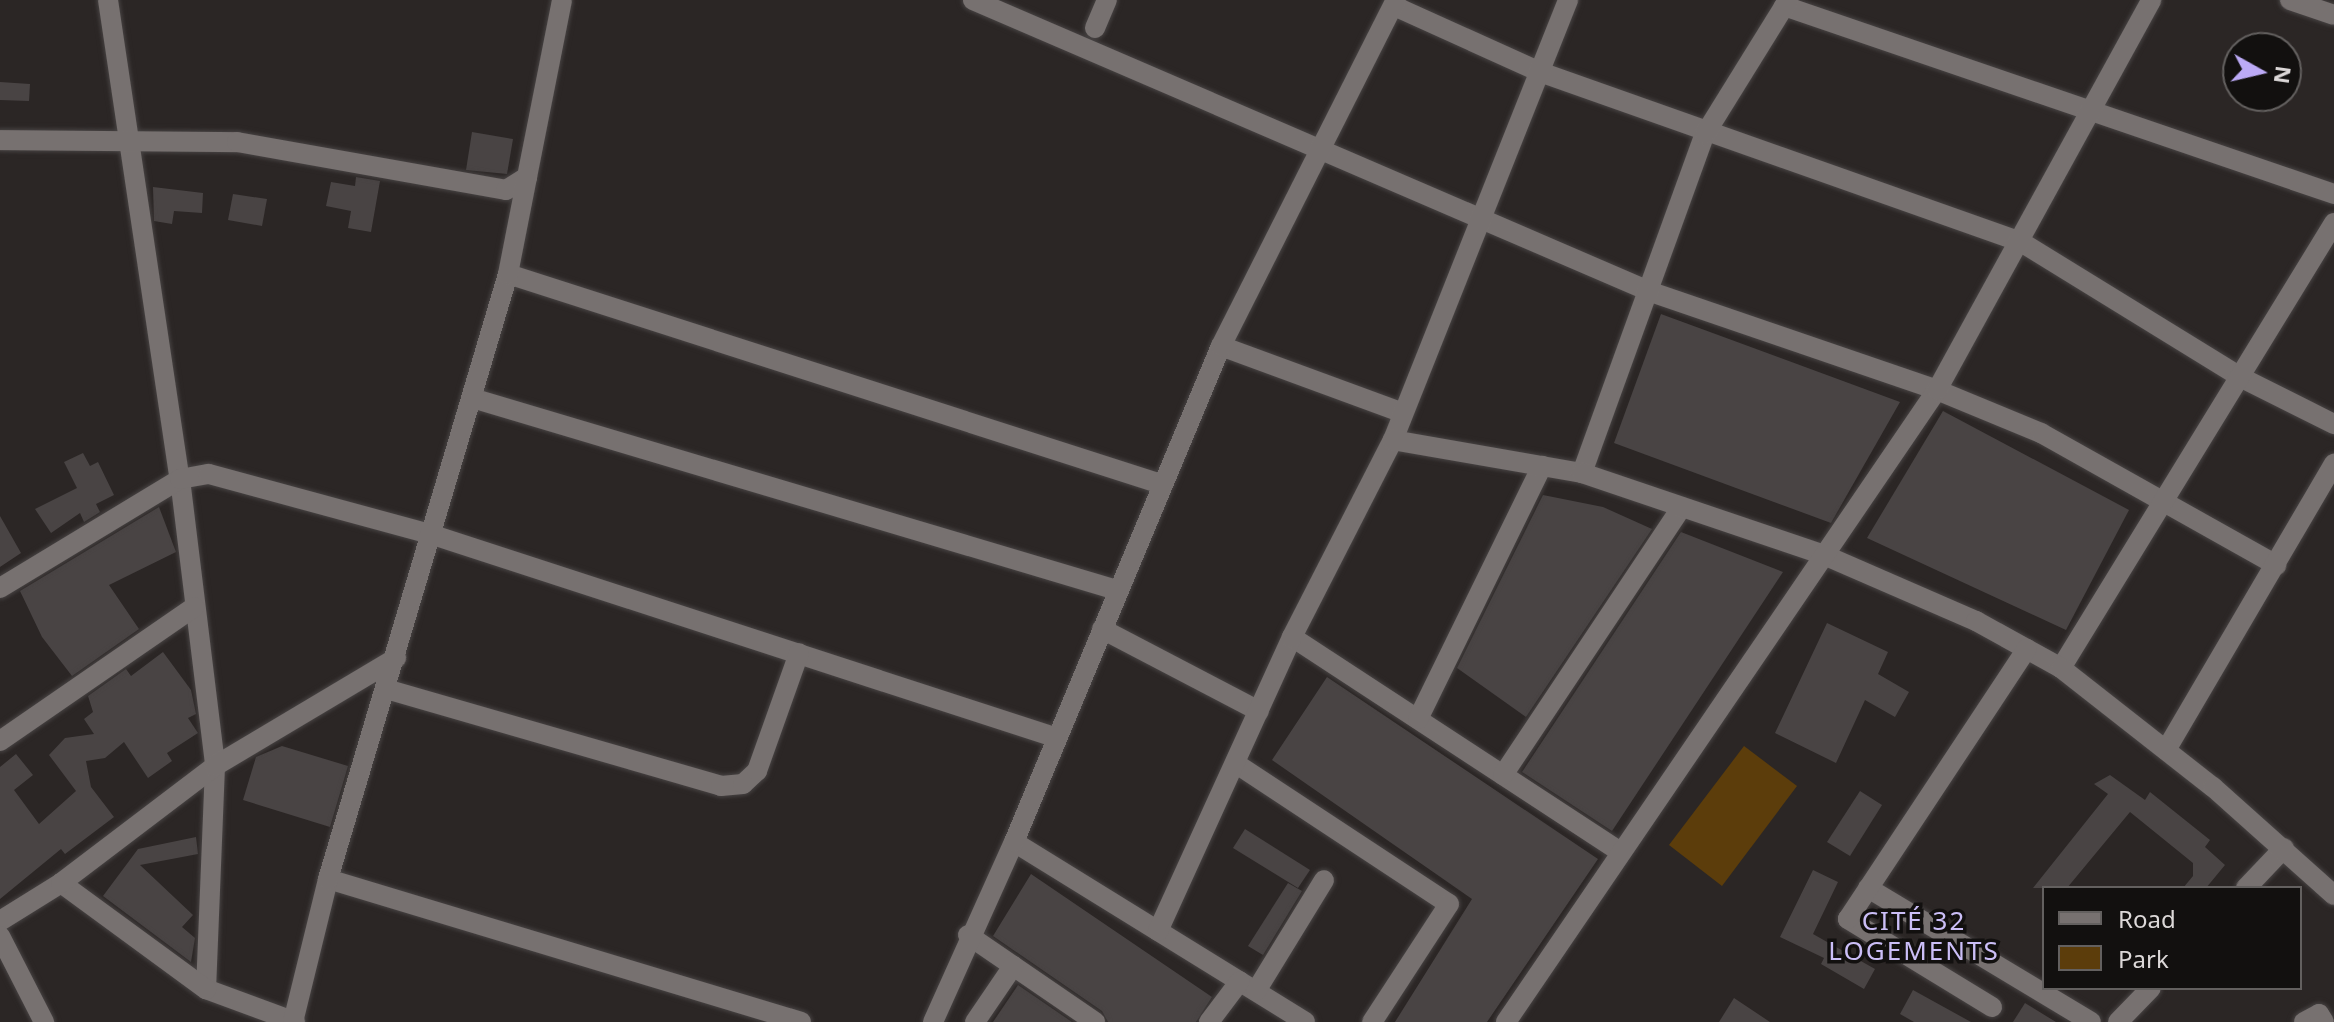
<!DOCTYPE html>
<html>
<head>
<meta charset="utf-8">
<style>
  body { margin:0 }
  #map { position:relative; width:2334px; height:1022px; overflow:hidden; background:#2b2625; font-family:"Noto Sans",sans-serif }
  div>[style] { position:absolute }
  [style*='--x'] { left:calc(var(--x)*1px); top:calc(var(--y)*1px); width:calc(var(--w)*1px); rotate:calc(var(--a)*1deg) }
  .green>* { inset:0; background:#5c3d0b }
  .building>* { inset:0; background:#494444 }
  .roads { filter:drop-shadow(0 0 2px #474343) drop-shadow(0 0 2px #474343) }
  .minor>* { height:20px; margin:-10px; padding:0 10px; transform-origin:10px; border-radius:10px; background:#777170 }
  span { translate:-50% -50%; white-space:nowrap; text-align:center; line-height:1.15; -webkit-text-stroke:7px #12100f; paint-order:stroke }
  .quarter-label { font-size:26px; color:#cbbef7; letter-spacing:2px }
  .legend { position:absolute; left:2042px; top:886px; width:260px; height:104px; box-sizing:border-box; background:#12100f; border:2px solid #63605f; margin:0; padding:10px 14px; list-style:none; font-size:24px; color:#dcd8d8 }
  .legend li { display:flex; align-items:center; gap:16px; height:40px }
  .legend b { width:40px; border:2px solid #63605f }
  .north { position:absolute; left:2222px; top:32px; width:80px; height:80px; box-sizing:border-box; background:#12100f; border:2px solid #63605f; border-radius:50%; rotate:98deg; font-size:22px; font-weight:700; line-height:32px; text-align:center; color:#dcd8d8 }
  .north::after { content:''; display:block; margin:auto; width:28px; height:36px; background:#bcaaf6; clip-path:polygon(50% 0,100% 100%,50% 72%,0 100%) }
</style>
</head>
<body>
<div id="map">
  <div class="green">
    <div style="clip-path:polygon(1744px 746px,1797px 786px,1722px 886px,1669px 845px)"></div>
  </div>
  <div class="building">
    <div style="clip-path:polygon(0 82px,30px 84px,29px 101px,0 100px)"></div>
    <div style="clip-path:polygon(472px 132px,513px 139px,507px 174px,466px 170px)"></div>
    <div style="clip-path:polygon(356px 177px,380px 181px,371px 232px,348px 228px,351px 211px,326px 206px,331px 182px,355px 186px)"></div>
    <div style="clip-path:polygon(153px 187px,203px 193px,202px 213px,174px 211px,172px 224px,154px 221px)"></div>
    <div style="clip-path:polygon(233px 194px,267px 199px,262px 226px,228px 220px)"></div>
    <div style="clip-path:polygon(1661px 314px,1900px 402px,1831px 523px,1614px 443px)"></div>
    <div style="clip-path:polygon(1943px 411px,2129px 510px,2066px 630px,1867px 538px)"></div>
    <div style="clip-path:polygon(83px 453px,90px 466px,98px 462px,114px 495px,96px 504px,100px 512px,84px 522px,80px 513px,51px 533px,35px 509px,77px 488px,64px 462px)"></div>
    <div style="clip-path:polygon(1543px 495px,1603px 507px,1652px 529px,1526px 717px,1457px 668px)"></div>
    <div style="clip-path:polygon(159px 507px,176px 552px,109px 585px,139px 629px,72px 676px,42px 637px,20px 591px)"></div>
    <div style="clip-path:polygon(0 516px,21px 553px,0 567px)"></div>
    <div style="clip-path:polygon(1681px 532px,1783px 572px,1612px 831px,1522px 772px)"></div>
    <div style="clip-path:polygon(1827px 623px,1888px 652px,1878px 674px,1909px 692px,1895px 717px,1865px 700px,1836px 763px,1775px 733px)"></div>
    <div style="clip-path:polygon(163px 652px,191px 690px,196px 714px,188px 718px,198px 733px,167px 753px,172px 761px,148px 778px,124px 742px,105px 758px,86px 761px,91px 787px,114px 817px,65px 854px,61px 849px,0 899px,0 767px,16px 754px,33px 775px,14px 790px,39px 824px,76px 791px,49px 755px,65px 738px,94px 734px,84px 719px,93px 712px,88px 696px,126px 669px,131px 676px)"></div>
    <div style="clip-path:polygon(1327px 677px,1598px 859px,1487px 1022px,1395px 1022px,1472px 899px,1272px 760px)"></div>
    <div style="clip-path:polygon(282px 746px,348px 766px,330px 827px,243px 800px,256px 757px)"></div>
    <div style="clip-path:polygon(2110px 775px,2145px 800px,2150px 792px,2210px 840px,2205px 847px,2225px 865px,2206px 888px,2183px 888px,2193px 876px,2193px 863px,2130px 812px,2067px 888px,2033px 888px,2108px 794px,2094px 784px)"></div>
    <div style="clip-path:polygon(1860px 791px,1882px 805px,1850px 856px,1827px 842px)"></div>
    <div style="clip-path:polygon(1245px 829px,1310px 870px,1298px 888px,1233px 848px)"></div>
    <div style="clip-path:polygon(196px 837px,198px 854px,140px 865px,193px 915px,182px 927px,195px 938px,191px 962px,103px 896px,138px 849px)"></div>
    <div style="clip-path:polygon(1813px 870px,1838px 882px,1813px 934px,1875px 969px,1864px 989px,1821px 964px,1824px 958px,1780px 937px)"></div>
    <div style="clip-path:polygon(1031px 874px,1212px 997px,1196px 1022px,1108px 1022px,1102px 1011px,993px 936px)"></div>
    <div style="clip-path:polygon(1288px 883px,1302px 891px,1263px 955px,1248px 946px)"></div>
    <div style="clip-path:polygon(1018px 985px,1072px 1022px,993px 1022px)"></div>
    <div style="clip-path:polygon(1913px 990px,1971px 1022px,1914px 1022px,1900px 1014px)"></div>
    <div style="clip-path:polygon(1734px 998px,1770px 1022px,1719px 1022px)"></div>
    <div style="clip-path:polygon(2025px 1003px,2056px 1022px,2013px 1022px)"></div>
  </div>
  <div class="roads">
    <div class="minor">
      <div style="--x:108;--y:0;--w:484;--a:81.5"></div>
      <div style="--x:180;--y:479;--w:289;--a:83"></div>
      <div style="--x:215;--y:766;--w:223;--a:92.3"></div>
      <div style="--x:206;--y:989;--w:95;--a:20.3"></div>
      <div style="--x:973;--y:0;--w:738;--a:23.3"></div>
      <div style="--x:1651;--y:292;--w:302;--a:18.9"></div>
      <div style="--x:1937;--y:390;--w:113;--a:22.5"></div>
      <div style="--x:2041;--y:433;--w:270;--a:29.3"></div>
      <div style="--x:2290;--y:0;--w:46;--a:18.8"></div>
      <div style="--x:1394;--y:6;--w:160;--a:24.3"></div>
      <div style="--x:1540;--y:72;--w:510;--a:19.46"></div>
      <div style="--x:2021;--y:242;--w:259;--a:31.6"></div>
      <div style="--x:2242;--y:378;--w:103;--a:26.6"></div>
      <div style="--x:1784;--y:6;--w:581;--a:18.87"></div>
      <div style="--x:1095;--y:28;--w:30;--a:-67"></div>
      <div style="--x:0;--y:140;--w:237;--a:0.5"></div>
      <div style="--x:237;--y:142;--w:273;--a:10.1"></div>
      <div style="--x:506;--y:190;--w:25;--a:-32"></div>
      <div style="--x:527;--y:177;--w:180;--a:-78.8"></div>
      <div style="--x:508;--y:274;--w:686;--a:17.83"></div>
      <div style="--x:1221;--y:346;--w:194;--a:20.2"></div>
      <div style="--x:472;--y:398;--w:673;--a:16.58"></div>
      <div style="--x:1393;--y:440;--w:474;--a:-68.3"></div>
      <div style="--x:1582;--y:473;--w:361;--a:-70.1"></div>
      <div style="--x:1705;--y:134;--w:158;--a:-58.2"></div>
      <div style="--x:0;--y:588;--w:210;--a:-31.2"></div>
      <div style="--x:180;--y:479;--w:29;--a:-10"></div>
      <div style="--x:209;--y:474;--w:229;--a:15.2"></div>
      <div style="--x:430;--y:534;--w:659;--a:18.02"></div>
      <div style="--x:1102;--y:629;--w:177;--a:27.6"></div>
      <div style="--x:1292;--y:637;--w:391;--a:33.2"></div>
      <div style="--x:2061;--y:668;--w:522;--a:-58.47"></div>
      <div style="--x:386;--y:689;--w:349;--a:16.1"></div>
      <div style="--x:721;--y:786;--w:22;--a:-5"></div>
      <div style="--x:743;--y:784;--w:19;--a:-43"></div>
      <div style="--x:757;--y:771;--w:125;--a:-70.4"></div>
      <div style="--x:1418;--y:719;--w:282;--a:-63.9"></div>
      <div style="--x:0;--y:741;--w:236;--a:-34.6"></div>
      <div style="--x:2166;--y:750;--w:332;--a:-59.6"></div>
      <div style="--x:1235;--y:763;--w:256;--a:33.4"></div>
      <div style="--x:1449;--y:904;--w:141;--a:123.1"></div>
      <div style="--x:1503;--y:775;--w:322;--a:-56.3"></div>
      <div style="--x:1014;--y:842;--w:342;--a:31.7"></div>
      <div style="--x:328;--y:879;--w:494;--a:16.8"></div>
      <div style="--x:61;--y:883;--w:180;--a:36.2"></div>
      <div style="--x:1868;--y:888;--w:260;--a:31"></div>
      <div style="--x:2246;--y:888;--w:55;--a:-46.5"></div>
      <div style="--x:0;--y:921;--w:72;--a:-31.9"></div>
      <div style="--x:61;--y:883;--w:193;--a:-37.2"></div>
      <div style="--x:215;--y:766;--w:211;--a:-30.8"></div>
      <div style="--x:1158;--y:931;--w:323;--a:-65.5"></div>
      <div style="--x:1292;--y:637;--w:221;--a:-62.9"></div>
      <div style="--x:1393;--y:440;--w:192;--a:9.9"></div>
      <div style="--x:1582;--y:473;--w:256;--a:18.7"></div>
      <div style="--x:1824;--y:555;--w:166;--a:23.5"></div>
      <div style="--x:1976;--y:621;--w:97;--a:28.9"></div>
      <div style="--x:2061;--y:668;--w:193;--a:38.1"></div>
      <div style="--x:2213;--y:787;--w:162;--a:41.8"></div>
      <div style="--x:968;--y:935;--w:154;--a:34.4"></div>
      <div style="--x:0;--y:936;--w:97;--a:62.9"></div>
      <div style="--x:1256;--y:991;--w:130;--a:-58.5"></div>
      <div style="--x:1992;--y:1007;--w:169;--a:-148.6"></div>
      <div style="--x:1848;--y:919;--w:324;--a:-56.5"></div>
      <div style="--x:293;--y:1022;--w:147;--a:-76.2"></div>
      <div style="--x:328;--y:879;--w:631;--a:-73.43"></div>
      <div style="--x:508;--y:274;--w:99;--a:-78.9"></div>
      <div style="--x:933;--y:1022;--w:197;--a:-65.8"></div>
      <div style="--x:1014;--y:842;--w:537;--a:-67.35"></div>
      <div style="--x:1221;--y:346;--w:388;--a:-63.2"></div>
      <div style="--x:975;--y:1022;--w:68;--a:-55.8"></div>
      <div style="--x:1209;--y:1022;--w:51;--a:-52.9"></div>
      <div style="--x:1506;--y:1022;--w:765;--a:-55.71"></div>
      <div style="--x:1937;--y:390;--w:445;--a:-61.2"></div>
      <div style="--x:2118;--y:1022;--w:47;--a:-45.9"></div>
      <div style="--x:2304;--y:1022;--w:17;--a:-28"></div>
      <div style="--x:2319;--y:1014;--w:9;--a:58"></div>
    </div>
  </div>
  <div class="quarter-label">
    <span style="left:1914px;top:936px">CITÉ 32<br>LOGEMENTS</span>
  </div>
  <ul class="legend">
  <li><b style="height:10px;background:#777170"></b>Road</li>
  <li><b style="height:22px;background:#5c3d0b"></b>Park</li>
  </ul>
  <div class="north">N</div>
</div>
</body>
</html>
